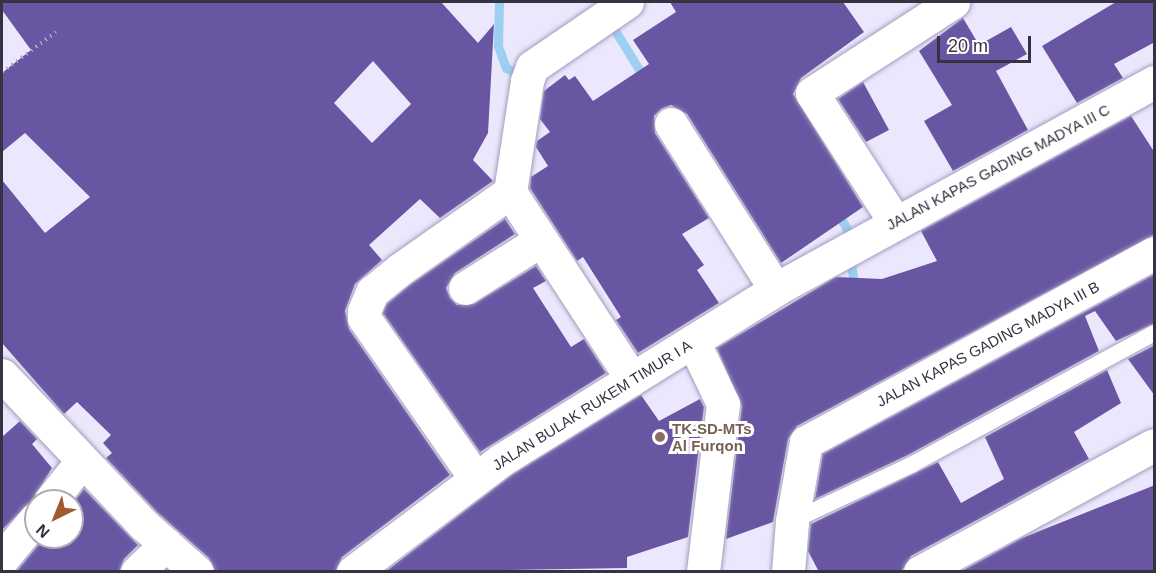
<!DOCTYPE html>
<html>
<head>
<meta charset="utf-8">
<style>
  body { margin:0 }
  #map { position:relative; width:1156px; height:573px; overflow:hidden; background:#ebe8fd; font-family:Arial,sans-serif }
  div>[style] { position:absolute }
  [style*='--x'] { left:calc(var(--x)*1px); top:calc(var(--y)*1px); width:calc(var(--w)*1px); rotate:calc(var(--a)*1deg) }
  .stream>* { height:9px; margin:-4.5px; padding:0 4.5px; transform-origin:4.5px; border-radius:4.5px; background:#9dcff2 }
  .building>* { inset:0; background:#6856a3 }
  .path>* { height:4px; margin-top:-2px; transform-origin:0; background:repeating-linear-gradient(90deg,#adaabd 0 1.5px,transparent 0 6px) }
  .roads { filter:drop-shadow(0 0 2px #a29dbe) drop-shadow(0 0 2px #a29dbe) }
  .lane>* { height:16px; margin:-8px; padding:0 8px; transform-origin:8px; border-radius:8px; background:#fff }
  .street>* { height:33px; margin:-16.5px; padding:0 16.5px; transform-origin:16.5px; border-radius:16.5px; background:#fff }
  .dots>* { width:16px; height:16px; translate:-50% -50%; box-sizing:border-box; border:3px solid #fff; border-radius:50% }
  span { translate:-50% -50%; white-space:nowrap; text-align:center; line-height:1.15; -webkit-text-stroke:6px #fff; paint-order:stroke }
  .street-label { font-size:15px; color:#353341 }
  .education-label { font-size:15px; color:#785e54; font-weight:700 }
  .left { translate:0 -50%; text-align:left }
  .frame { position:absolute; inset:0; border:3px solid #353341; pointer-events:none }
  .north { position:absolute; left:24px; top:489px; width:60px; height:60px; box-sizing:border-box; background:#fff; border:2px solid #aeadb3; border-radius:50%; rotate:223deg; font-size:16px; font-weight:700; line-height:24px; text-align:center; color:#353341 }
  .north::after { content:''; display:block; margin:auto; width:21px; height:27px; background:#a15c2e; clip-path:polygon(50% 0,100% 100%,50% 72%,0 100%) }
  .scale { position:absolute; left:937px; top:36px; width:94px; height:27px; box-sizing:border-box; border:3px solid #353341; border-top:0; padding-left:8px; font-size:18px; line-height:21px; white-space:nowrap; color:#353341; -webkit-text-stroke:4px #fff; paint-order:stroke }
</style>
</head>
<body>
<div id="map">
  <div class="stream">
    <div style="--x:499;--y:2;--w:44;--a:91.3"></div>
    <div style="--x:498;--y:46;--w:23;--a:70"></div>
    <div style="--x:506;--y:68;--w:15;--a:23"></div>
    <div style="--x:608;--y:26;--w:4;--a:-34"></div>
    <div style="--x:611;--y:24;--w:65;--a:58.3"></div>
    <div style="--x:836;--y:211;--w:19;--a:58"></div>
    <div style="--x:846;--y:227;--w:15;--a:79"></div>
    <div style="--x:850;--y:256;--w:34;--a:82"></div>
  </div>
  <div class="building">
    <div style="clip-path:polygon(evenodd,2px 2px,441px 2px,478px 43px,494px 24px,488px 133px,473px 160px,493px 181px,440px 218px,420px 199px,369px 245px,382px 260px,355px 284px,345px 311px,349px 329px,450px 475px,342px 557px,335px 572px,215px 572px,209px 558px,157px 512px,106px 458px,112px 453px,103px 443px,111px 435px,77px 402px,64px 414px,2px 343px,2px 180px,45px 233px,90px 197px,25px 133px,2px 152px,2px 73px,31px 50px,2px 10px,2px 2px,373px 61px,411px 104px,372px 143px,334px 103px,373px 61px)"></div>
    <div style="clip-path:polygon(670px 2px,843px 2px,864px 32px,801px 78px,793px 94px,863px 207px,781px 263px,687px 114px,671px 105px,661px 109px,654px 116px,655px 133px,709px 218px,682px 234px,704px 265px,697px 270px,719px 303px,638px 353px,616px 320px,621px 317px,583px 257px,577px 261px,530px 188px,531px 177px,548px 166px,536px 147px,537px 141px,550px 132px,540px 119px,544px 91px,565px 75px,569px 80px,575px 76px,593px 101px,649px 64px,633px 40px,676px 12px)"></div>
    <div style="clip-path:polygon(1116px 2px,1155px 2px,1155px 42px,1114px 64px,1123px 78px,1077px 103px,1042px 46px)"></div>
    <div style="clip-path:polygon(963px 18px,979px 45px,1011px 27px,1027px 54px,996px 71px,1028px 130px,953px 171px,924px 121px,952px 105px,919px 51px)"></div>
    <div style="clip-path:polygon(863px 82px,889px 130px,866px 142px,838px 99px)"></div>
    <div style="clip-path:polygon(1131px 116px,1155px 153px,1155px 234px,797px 426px,788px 439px,773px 522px,726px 539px,742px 406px,717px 348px,836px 277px,882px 279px,937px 261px,921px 231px)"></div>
    <div style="clip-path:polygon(505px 219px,515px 234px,455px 273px,446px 288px,450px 298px,457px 305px,474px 304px,536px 266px,546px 281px,533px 288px,571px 347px,584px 339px,606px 373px,480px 452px,383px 313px,387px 304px,410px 285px)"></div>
    <div style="clip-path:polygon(1155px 274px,1155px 323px,1116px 341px,1095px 311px,1085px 316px,1099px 351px,908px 455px,815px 499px,823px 454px)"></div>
    <div style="clip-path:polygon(1155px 345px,1155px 396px,1128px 359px)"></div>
    <div style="clip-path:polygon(1107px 370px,1121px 403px,1074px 432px,1089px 459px,911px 556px,901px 572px,819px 572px,808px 551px,811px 524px,938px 462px,961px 503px,1004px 479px,985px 437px)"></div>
    <div style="clip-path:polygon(641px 395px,659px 421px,700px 399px,704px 407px,688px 537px,627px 557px,627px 568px,385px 572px,512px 475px)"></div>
    <div style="clip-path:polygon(20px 421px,37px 439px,32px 444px,52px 468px,32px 500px,2px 530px,2px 437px)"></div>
    <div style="clip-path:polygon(1155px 485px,1155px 572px,960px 572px,1022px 538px)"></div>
    <div style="clip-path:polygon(84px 489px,138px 545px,124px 559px,119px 572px,16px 572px,45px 537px,72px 537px,72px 504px)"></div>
  </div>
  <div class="path">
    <div style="--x:2;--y:72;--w:67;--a:-36.5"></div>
  </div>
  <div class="roads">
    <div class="lane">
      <div style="--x:792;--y:521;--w:134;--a:-25.2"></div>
      <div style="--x:913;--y:464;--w:274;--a:-28.5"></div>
    </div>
    <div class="street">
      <div style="--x:627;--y:2;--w:115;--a:145.6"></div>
      <div style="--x:532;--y:67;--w:15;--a:110"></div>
      <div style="--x:527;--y:81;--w:112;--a:98.7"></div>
      <div style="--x:510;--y:192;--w:223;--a:56.9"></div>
      <div style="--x:671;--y:124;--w:196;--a:57.7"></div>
      <div style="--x:895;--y:222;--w:153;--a:-122.8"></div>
      <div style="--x:812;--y:93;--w:168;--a:-32.8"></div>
      <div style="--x:465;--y:288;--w:90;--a:-32.3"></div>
      <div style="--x:693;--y:341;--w:70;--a:64.5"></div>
      <div style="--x:723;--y:404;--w:169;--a:96.8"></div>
      <div style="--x:2;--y:375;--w:207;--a:46.6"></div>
      <div style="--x:144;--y:525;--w:71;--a:41.6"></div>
      <div style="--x:476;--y:479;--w:196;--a:-124.8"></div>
      <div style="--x:364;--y:318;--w:7;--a:-90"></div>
      <div style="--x:364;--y:311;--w:21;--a:-67"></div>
      <div style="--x:372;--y:292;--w:35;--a:-39"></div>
      <div style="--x:399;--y:270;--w:136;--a:-35.1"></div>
      <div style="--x:50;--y:501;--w:51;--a:-51.3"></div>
      <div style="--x:2;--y:559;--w:53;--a:-50.3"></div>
      <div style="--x:137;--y:572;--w:40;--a:-44"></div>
      <div style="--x:353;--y:572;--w:186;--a:-37.1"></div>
      <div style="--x:501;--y:460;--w:334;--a:-31.8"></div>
      <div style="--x:785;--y:284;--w:421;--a:-28.7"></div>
      <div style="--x:788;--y:572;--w:51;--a:-85.5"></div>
      <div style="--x:792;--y:521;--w:80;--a:-80"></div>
      <div style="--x:806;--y:442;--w:396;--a:-28.5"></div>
      <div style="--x:920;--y:572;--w:266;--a:-28.5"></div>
    </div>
  </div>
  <div class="dots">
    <div style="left:660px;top:437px;background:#8d6e63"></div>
  </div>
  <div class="street-label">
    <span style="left:998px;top:167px;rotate:-28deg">JALAN KAPAS GADING MADYA III C</span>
    <span style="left:988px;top:344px;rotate:-28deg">JALAN KAPAS GADING MADYA III B</span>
    <span style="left:592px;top:405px;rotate:-32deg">JALAN BULAK RUKEM TIMUR I A</span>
  </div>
  <div class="education-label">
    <span class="left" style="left:672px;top:437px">TK-SD-MTs<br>Al Furqon</span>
  </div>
  <div class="frame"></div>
  <div class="north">N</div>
  <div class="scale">20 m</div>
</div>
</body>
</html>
